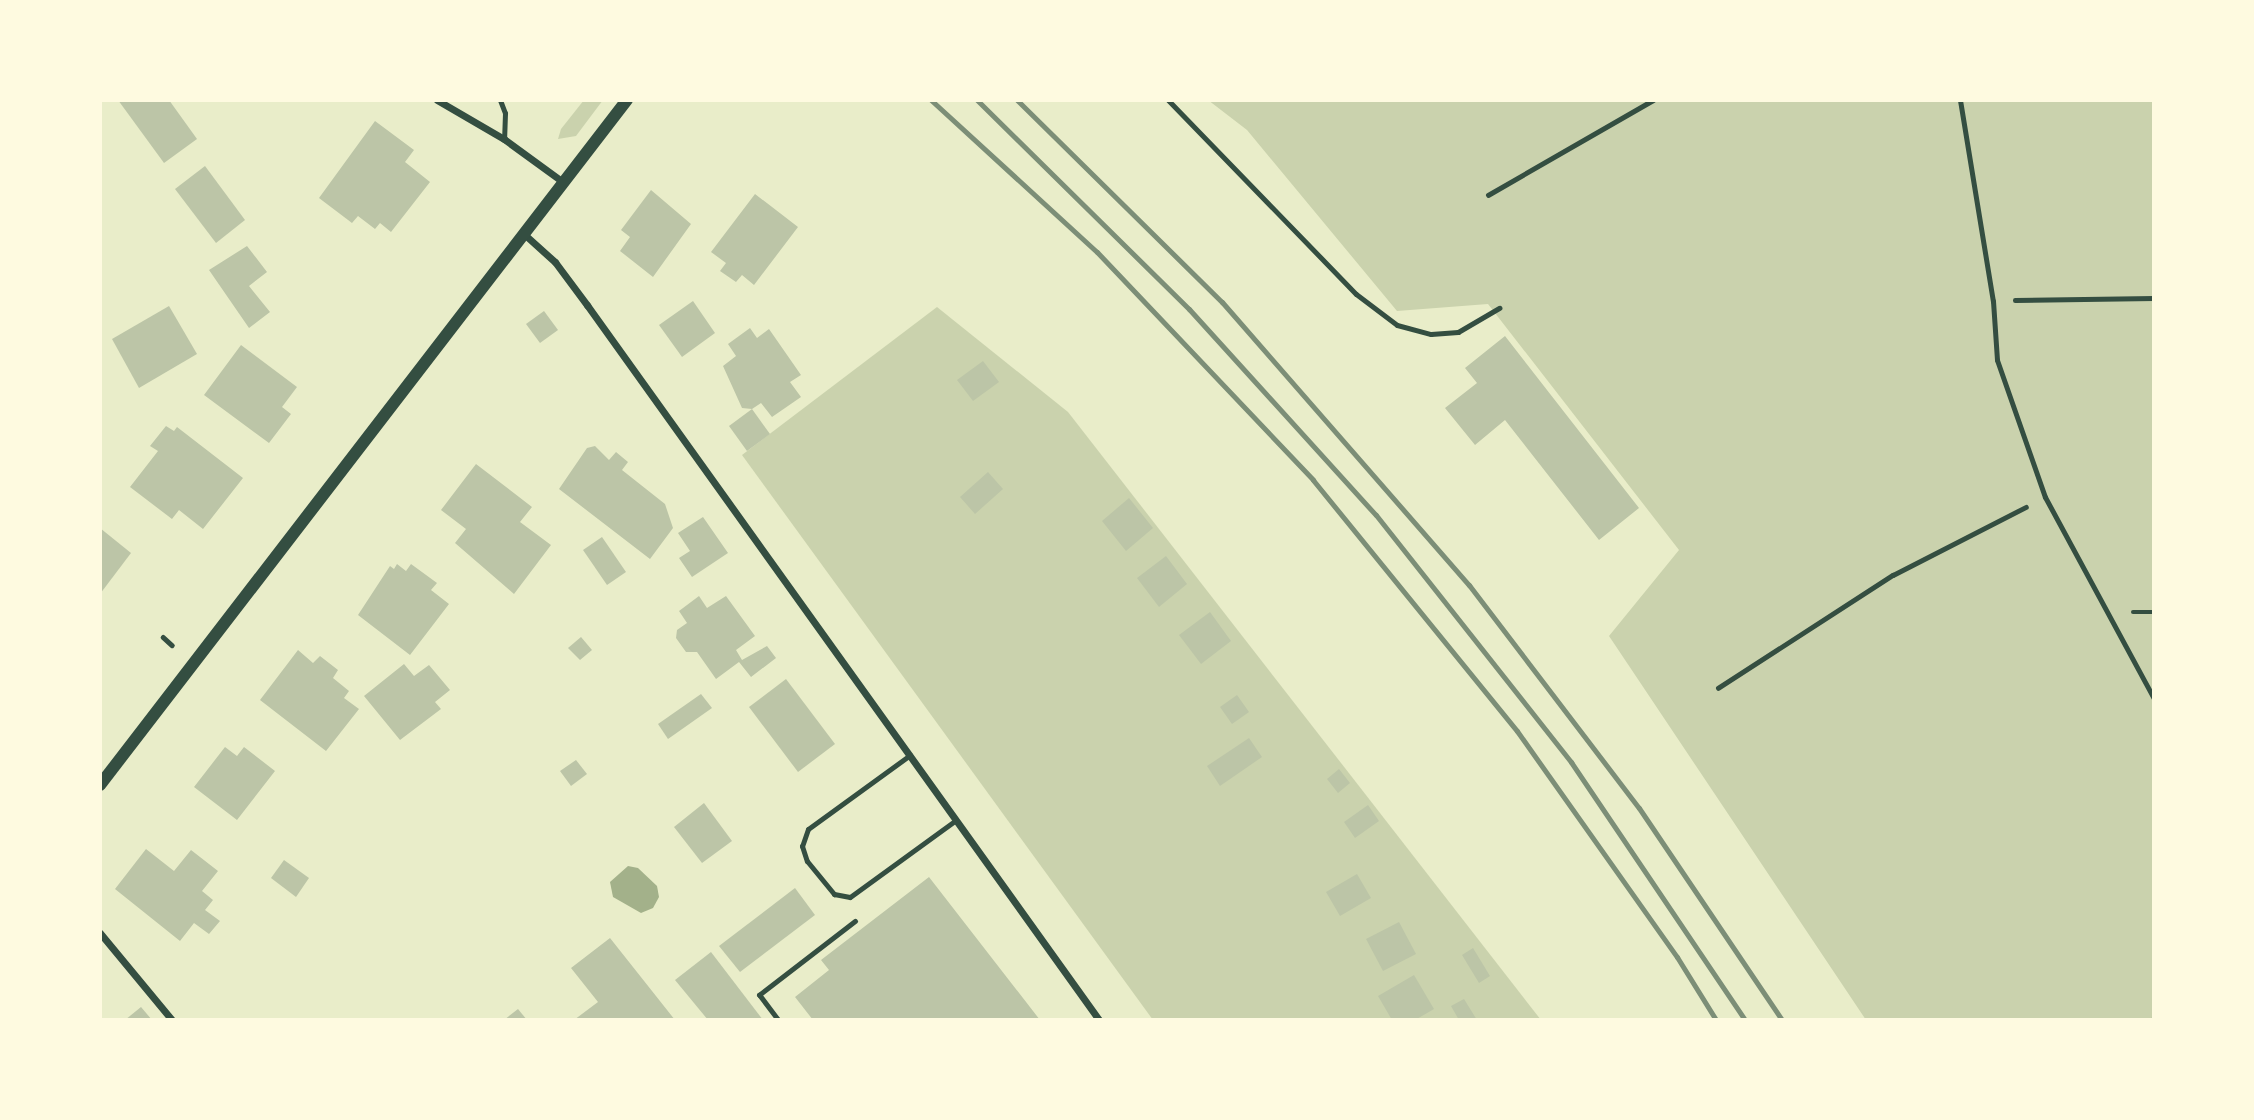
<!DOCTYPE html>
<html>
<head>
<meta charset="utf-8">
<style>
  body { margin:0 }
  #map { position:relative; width:2254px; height:1120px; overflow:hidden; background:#e9edc9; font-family:"Playfair Display",serif }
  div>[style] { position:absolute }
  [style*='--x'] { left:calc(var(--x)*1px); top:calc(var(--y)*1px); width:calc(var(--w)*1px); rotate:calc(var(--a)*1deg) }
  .green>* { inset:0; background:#cad2ad }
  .water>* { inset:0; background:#a3b18a }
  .building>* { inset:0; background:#bcc5a7 }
  .path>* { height:4.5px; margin:-2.25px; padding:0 2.25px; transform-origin:2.25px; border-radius:2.25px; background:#344e41 }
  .service>* { height:5px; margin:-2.5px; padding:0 2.5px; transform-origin:2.5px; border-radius:2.5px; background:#344e41 }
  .minor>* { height:7px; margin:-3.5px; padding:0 3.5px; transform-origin:3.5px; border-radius:3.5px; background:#344e41 }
  .tertiary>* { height:12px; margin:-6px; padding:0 6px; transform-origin:6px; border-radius:6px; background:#344e41 }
  .rail>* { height:5px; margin:-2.5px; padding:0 2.5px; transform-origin:2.5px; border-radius:2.5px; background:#7c8e77 }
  span { translate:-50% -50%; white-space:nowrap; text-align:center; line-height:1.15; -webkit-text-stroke:7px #fefae0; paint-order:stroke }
  .frame { position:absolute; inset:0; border:102px solid #fefae0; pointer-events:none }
</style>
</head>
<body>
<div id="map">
  <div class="green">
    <div style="clip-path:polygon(584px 100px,603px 100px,576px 136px,558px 139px,561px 129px)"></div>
    <div style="clip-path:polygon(1208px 100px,2154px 100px,2154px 1020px,1866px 1020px,1609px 636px,1679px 550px,1488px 304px,1397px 311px,1247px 130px)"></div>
    <div style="clip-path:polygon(937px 307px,1068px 412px,1541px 1020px,1153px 1020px,742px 455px)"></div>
  </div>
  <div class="water">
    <div style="clip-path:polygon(628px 866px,638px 868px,657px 886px,659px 897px,653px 908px,641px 913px,613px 897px,610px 882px)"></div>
  </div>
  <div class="building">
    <div style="clip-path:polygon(118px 100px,169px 100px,197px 139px,164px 163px)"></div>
    <div style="clip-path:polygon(375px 121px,414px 150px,405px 162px,430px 182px,391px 232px,380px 223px,375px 229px,358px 216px,352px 223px,319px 198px)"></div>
    <div style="clip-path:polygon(205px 166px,245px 220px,216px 243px,175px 189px)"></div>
    <div style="clip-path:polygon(651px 190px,691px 224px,653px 277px,620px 251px,630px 237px,621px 230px)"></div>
    <div style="clip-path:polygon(755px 194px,798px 227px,754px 285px,742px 275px,736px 282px,720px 271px,726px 263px,711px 252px)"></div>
    <div style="clip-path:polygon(247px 246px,267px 272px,249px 286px,270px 312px,249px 328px,209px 270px)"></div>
    <div style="clip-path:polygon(693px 301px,715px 333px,682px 357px,659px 325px)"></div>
    <div style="clip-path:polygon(169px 306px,197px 354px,139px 388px,112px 339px)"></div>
    <div style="clip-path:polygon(544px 311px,558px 330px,540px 343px,526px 324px)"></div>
    <div style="clip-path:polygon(750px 328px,757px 338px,769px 329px,801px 375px,790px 382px,801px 397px,772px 417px,761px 403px,752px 409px,742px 408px,723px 366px,736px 356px,728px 344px)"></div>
    <div style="clip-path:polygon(1505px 336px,1639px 508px,1599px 540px,1505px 420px,1475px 445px,1445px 408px,1477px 383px,1465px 368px)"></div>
    <div style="clip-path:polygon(241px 345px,297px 387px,282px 407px,291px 414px,269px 443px,204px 395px)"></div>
    <div style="clip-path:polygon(983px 361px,999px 382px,973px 401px,957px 380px)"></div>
    <div style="clip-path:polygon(752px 409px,770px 434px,747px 451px,729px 426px)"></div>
    <div style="clip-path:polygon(166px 426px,174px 431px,177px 427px,243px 478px,203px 529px,179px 510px,172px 519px,130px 487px,158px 451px,150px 446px)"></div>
    <div style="clip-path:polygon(595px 446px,609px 460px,616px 452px,628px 462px,622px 470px,665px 504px,673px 528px,650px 559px,559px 489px,587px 448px)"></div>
    <div style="clip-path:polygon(476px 464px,532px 507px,520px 522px,551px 545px,514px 594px,455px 543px,466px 529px,441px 510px)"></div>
    <div style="clip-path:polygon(988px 472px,1003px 489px,975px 514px,960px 497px)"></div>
    <div style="clip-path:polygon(1129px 498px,1153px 528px,1126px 551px,1102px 521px)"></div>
    <div style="clip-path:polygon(703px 517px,728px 553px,692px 577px,679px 558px,690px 551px,678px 533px)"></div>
    <div style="clip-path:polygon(100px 528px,131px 553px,100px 594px)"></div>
    <div style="clip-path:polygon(602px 537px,626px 572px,607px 585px,583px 550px)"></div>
    <div style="clip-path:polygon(1166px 556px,1187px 584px,1159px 607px,1137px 578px)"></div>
    <div style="clip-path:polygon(397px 564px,406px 571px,411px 564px,437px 583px,431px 590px,449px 604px,410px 655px,358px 615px,390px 566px,394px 569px)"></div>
    <div style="clip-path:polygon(699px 596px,707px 608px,726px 596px,755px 636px,736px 650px,742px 660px,767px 646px,776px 658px,751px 677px,739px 662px,716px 679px,697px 652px,686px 652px,676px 638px,677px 630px,687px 623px,679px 611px)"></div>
    <div style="clip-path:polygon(1210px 612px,1231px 641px,1201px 664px,1179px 635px)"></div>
    <div style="clip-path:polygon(581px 637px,592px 650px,580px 660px,568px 648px)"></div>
    <div style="clip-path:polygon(298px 650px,313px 663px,320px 656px,338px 670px,333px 678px,349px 691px,344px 698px,359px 709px,326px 751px,260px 700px)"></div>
    <div style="clip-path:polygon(404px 664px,414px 676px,429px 665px,450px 690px,435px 702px,441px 709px,400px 740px,364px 696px)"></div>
    <div style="clip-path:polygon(786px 679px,835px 744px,798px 772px,749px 707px)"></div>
    <div style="clip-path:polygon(701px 694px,712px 708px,668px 739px,658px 724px)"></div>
    <div style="clip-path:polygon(1237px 695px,1249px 712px,1232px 724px,1220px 707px)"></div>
    <div style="clip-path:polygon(1249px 738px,1262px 757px,1220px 786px,1207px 766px)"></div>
    <div style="clip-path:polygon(225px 747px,237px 756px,244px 747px,275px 771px,237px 820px,194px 787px)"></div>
    <div style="clip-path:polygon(576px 760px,587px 774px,571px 786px,560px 771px)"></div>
    <div style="clip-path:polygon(1339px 769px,1350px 783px,1338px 793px,1327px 779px)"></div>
    <div style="clip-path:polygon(704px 803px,732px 841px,702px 863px,674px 827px)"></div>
    <div style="clip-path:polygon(1368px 805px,1379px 821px,1355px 838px,1344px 822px)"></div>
    <div style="clip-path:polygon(146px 849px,174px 871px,191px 850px,218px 871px,202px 891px,213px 900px,205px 910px,220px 921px,209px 934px,194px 923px,180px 941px,115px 889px)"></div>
    <div style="clip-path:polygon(284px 860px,309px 878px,296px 897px,271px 878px)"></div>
    <div style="clip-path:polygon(1357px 874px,1371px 898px,1340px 916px,1326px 892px)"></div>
    <div style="clip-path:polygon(929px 877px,1040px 1020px,813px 1020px,795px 997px,829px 970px,821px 960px)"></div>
    <div style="clip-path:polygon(795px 888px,815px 915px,740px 972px,719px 946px)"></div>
    <div style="clip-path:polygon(1399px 922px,1416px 954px,1383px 971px,1366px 939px)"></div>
    <div style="clip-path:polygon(610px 938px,675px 1020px,574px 1020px,598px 1002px,571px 968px)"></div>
    <div style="clip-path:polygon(1473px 948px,1490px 976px,1479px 983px,1462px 955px)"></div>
    <div style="clip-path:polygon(711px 952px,763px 1020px,708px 1020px,675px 980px)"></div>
    <div style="clip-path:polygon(1414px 975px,1434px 1009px,1415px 1020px,1392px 1020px,1378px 996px)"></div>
    <div style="clip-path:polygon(1464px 999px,1477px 1020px,1459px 1020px,1451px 1006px)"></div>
    <div style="clip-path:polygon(141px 1007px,152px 1020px,125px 1020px)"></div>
    <div style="clip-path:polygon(518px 1009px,527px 1020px,504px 1020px)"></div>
  </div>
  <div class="path">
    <div style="--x:1488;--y:195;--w:190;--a:-29.9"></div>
    <div style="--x:2015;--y:300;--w:139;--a:-0.8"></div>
    <div style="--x:2133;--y:612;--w:21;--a:0"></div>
    <div style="--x:163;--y:637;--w:12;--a:42"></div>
    <div style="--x:1718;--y:688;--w:208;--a:-32.9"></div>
    <div style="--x:1893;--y:575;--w:149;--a:-27.1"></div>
    <div style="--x:778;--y:1020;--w:31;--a:-127"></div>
    <div style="--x:759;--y:995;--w:121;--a:-37.6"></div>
    <div style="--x:2152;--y:1020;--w:2;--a:-27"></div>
  </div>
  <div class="service">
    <div style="--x:500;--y:100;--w:14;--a:69"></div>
    <div style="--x:505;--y:113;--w:26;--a:92"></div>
    <div style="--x:1168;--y:100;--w:270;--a:45.9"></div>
    <div style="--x:1356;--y:294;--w:51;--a:37.1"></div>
    <div style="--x:1397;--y:325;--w:35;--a:15"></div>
    <div style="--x:1431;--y:334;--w:27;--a:-4"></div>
    <div style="--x:1458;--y:332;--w:48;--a:-30.3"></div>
    <div style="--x:1960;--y:100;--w:204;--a:80.7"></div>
    <div style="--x:1993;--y:301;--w:59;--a:86.1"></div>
    <div style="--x:1997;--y:360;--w:145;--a:70.7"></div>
    <div style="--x:2045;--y:497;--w:230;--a:61.6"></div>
    <div style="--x:910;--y:755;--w:126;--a:144"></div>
    <div style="--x:808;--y:829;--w:18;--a:109"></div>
    <div style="--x:802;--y:846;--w:16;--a:72"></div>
    <div style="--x:807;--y:861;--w:43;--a:50.7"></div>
    <div style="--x:834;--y:894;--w:16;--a:11"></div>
    <div style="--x:850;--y:897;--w:131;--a:-36"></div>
  </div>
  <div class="minor">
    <div style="--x:437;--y:100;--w:78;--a:30.2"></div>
    <div style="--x:504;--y:139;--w:73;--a:36.1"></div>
    <div style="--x:524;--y:234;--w:42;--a:42.1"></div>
    <div style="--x:555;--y:262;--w:54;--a:53.3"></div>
    <div style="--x:587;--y:305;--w:879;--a:54.39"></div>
    <div style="--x:100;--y:933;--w:113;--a:50.4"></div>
  </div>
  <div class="tertiary">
    <div style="--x:100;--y:785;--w:864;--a:-52.43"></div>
  </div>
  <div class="rail">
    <div style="--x:931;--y:100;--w:225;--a:42.5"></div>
    <div style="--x:1097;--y:252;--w:314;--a:46.5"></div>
    <div style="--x:1313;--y:480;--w:323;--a:50.9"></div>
    <div style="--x:1517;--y:731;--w:277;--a:54.7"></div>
    <div style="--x:1677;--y:957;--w:74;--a:58.2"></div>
    <div style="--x:977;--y:100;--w:298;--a:44.6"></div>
    <div style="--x:1189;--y:309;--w:278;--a:47.8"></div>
    <div style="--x:1376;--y:515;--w:315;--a:51.7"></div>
    <div style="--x:1571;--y:762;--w:311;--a:56"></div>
    <div style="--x:1017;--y:100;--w:288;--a:44.6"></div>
    <div style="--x:1222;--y:302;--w:376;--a:48.9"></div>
    <div style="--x:1469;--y:585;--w:280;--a:52.7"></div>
    <div style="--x:1639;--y:808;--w:256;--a:56"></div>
  </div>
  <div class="frame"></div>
</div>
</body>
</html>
